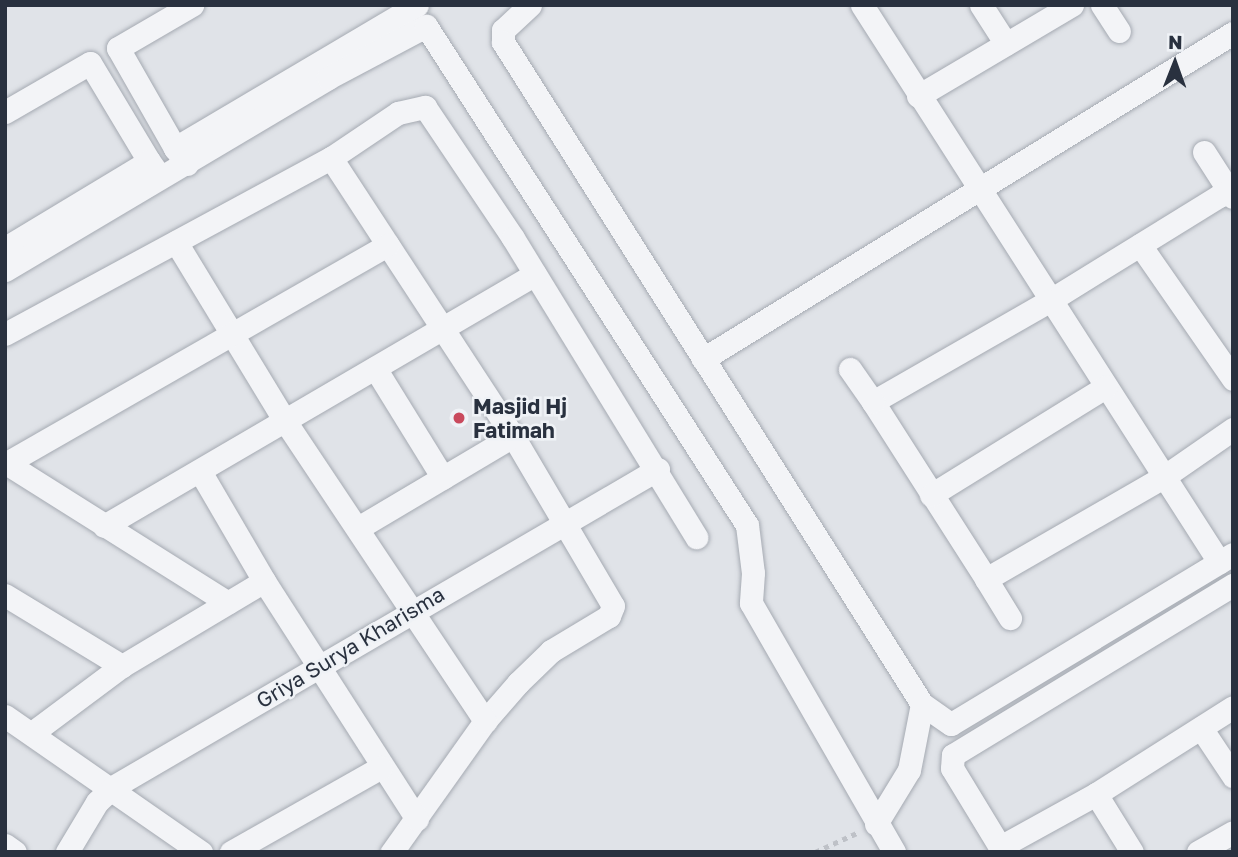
<!DOCTYPE html>
<html>
<head>
<meta charset="utf-8">
<style>
  body { margin:0 }
  #map { position:relative; width:1238px; height:857px; overflow:hidden; background:#e0e3e8; font-family:"Golos Text",sans-serif }
  div>[style] { position:absolute }
  [style*='--x'] { left:calc(var(--x)*1px); top:calc(var(--y)*1px); width:calc(var(--w)*1px); rotate:calc(var(--a)*1deg) }
  .path>* { height:4.5px; margin-top:-2.25px; transform-origin:0; background:repeating-linear-gradient(90deg,#bec1c7 0 5px,transparent 0 10px) }
  .roads { filter:drop-shadow(0 0 2px #a5aab2) drop-shadow(0 0 2px #a5aab2) }
  .minor>* { height:23px; margin:-11.5px; padding:0 11.5px; transform-origin:11.5px; border-radius:11.5px; background:#f3f4f7 }
  .dots>* { width:19px; height:19px; translate:-50% -50%; box-sizing:border-box; border:4px solid #eff2f6; border-radius:50% }
  span { translate:-50% -50%; white-space:nowrap; text-align:center; line-height:1.15; -webkit-text-stroke:5px #eff2f6; paint-order:stroke }
  .poi-label { font-size:21px; color:#29313f; font-weight:700 }
  .left { translate:0 -50%; text-align:left }
  .street-label { font-size:21px; color:#29313f }
  .frame { position:absolute; inset:0; border:7px solid #29313f; pointer-events:none }
  .north { position:absolute; left:1140px; top:28px; width:70px; height:70px; -webkit-text-stroke:5px #eff2f6; paint-order:stroke; rotate:1deg; font-size:19px; font-weight:700; line-height:28px; text-align:center; color:#29313f }
  .north::after { content:''; display:block; margin:auto; width:24px; height:32px; background:#29313f; clip-path:polygon(50% 0,100% 100%,50% 72%,0 100%) }
</style>
</head>
<body>
<div id="map">
  <div class="path">
    <div style="--x:815;--y:852;--w:48;--a:-24.4"></div>
  </div>
  <div class="roads">
    <div class="minor">
      <div style="--x:530;--y:5;--w:37;--a:137"></div>
      <div style="--x:503;--y:30;--w:12;--a:90"></div>
      <div style="--x:503;--y:42;--w:783;--a:57.67"></div>
      <div style="--x:922;--y:704;--w:35;--a:35"></div>
      <div style="--x:951;--y:724;--w:329;--a:-31.1"></div>
      <div style="--x:862;--y:5;--w:662;--a:57.34"></div>
      <div style="--x:981;--y:5;--w:46;--a:57.3"></div>
      <div style="--x:1102;--y:5;--w:31;--a:57"></div>
      <div style="--x:918;--y:96;--w:179;--a:-30.6"></div>
      <div style="--x:5;--y:112;--w:98;--a:-30"></div>
      <div style="--x:90;--y:63;--w:114;--a:59"></div>
      <div style="--x:175;--y:148;--w:115;--a:-119.7"></div>
      <div style="--x:118;--y:48;--w:86;--a:-30.2"></div>
      <div style="--x:1204;--y:152;--w:46;--a:57.3"></div>
      <div style="--x:331;--y:158;--w:332;--a:56.8"></div>
      <div style="--x:513;--y:436;--w:197;--a:59.5"></div>
      <div style="--x:613;--y:606;--w:11;--a:112"></div>
      <div style="--x:609;--y:616;--w:68;--a:148.9"></div>
      <div style="--x:551;--y:651;--w:46;--a:135.9"></div>
      <div style="--x:518;--y:683;--w:50;--a:131"></div>
      <div style="--x:485;--y:721;--w:161;--a:125.4"></div>
      <div style="--x:187;--y:164;--w:20;--a:-127"></div>
      <div style="--x:175;--y:148;--w:281;--a:-30.6"></div>
      <div style="--x:1233;--y:197;--w:7;--a:-124"></div>
      <div style="--x:1229;--y:191;--w:11;--a:153"></div>
      <div style="--x:1219;--y:196;--w:200;--a:148.3"></div>
      <div style="--x:1049;--y:301;--w:203;--a:150.2"></div>
      <div style="--x:873;--y:402;--w:210;--a:57.4"></div>
      <div style="--x:986;--y:579;--w:207;--a:-29.9"></div>
      <div style="--x:1165;--y:476;--w:83;--a:-34.7"></div>
      <div style="--x:176;--y:242;--w:210;--a:58.7"></div>
      <div style="--x:285;--y:421;--w:361;--a:56.3"></div>
      <div style="--x:1140;--y:245;--w:163;--a:55.2"></div>
      <div style="--x:5;--y:248;--w:168;--a:-31.1"></div>
      <div style="--x:149;--y:161;--w:16;--a:55"></div>
      <div style="--x:5;--y:270;--w:376;--a:-30.7"></div>
      <div style="--x:328;--y:78;--w:111;--a:-28"></div>
      <div style="--x:426;--y:26;--w:593;--a:57.25"></div>
      <div style="--x:747;--y:525;--w:48;--a:82.9"></div>
      <div style="--x:753;--y:573;--w:30;--a:94"></div>
      <div style="--x:751;--y:603;--w:287;--a:60.1"></div>
      <div style="--x:5;--y:334;--w:370;--a:-28.4"></div>
      <div style="--x:331;--y:158;--w:81;--a:-33.9"></div>
      <div style="--x:398;--y:113;--w:28;--a:-13"></div>
      <div style="--x:425;--y:107;--w:158;--a:56.1"></div>
      <div style="--x:513;--y:238;--w:351;--a:58.5"></div>
      <div style="--x:703;--y:359;--w:622;--a:-31.6"></div>
      <div style="--x:375;--y:368;--w:129;--a:58.3"></div>
      <div style="--x:850;--y:369;--w:40;--a:55.1"></div>
      <div style="--x:6;--y:463;--w:262;--a:32.2"></div>
      <div style="--x:5;--y:464;--w:441;--a:-29.8"></div>
      <div style="--x:201;--y:473;--w:125;--a:59.7"></div>
      <div style="--x:264;--y:581;--w:283;--a:57.3"></div>
      <div style="--x:931;--y:495;--w:205;--a:-31.8"></div>
      <div style="--x:104;--y:526;--w:499;--a:-30.3"></div>
      <div style="--x:358;--y:528;--w:180;--a:-30.7"></div>
      <div style="--x:986;--y:579;--w:46;--a:58.4"></div>
      <div style="--x:5;--y:595;--w:137;--a:31.3"></div>
      <div style="--x:5;--y:716;--w:239;--a:34.8"></div>
      <div style="--x:1201;--y:728;--w:58;--a:56.3"></div>
      <div style="--x:32;--y:733;--w:112;--a:-36.7"></div>
      <div style="--x:122;--y:666;--w:165;--a:-30.9"></div>
      <div style="--x:1096;--y:794;--w:68;--a:58.2"></div>
      <div style="--x:876;--y:824;--w:63;--a:-58.6"></div>
      <div style="--x:909;--y:770;--w:67;--a:-78.9"></div>
      <div style="--x:5;--y:845;--w:12;--a:35"></div>
      <div style="--x:1000;--y:847;--w:110;--a:-28.9"></div>
      <div style="--x:1096;--y:794;--w:162;--a:-32.4"></div>
      <div style="--x:67;--y:852;--w:58;--a:-59"></div>
      <div style="--x:97;--y:802;--w:22;--a:-43"></div>
      <div style="--x:113;--y:787;--w:631;--a:-30.26"></div>
      <div style="--x:231;--y:852;--w:172;--a:-29.5"></div>
      <div style="--x:1003;--y:852;--w:98;--a:-121.3"></div>
      <div style="--x:952;--y:768;--w:13;--a:-86"></div>
      <div style="--x:953;--y:755;--w:328;--a:-31.3"></div>
      <div style="--x:1198;--y:852;--w:40;--a:-29.7"></div>
    </div>
  </div>
  <div class="dots">
    <div style="left:459px;top:418px;background:#c94a5d"></div>
  </div>
  <div class="poi-label">
    <span class="left" style="left:473px;top:418px">Masjid Hj<br>Fatimah</span>
  </div>
  <div class="street-label">
    <span style="left:350px;top:647px;rotate:-31deg">Griya Surya Kharisma</span>
  </div>
  <div class="frame"></div>
  <div class="north">N</div>
</div>
</body>
</html>
